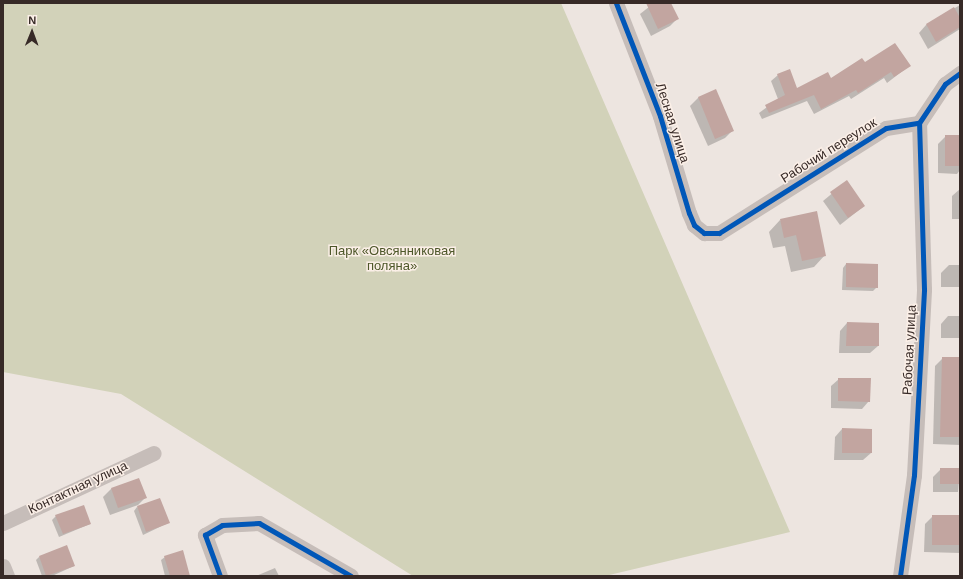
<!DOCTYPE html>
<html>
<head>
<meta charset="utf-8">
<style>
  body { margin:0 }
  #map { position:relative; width:963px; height:579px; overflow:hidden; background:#ede5e0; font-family:Helvetica,sans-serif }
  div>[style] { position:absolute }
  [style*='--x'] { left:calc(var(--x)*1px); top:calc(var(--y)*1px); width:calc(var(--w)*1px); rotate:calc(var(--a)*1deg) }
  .green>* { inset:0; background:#d2d2b9 }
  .shadow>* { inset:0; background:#0003 }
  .building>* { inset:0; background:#c2a5a0 }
  .minor>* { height:15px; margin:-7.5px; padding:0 7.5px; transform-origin:7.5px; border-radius:7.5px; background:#c6bdb9 }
  .cycleway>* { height:5px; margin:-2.5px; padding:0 2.5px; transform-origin:2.5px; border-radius:2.5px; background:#0057b8 }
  span { translate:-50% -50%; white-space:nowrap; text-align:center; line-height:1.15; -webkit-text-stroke:3px #fbefe7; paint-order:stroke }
  .street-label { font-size:13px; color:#372a27 }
  .park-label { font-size:13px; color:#4d5729 }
  .frame { position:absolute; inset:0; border:4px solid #372a27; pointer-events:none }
  .north { position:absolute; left:12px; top:12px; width:40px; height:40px; -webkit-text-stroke:3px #fbefe7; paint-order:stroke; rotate:1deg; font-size:11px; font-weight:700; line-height:16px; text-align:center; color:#372a27 }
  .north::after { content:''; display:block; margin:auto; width:14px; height:18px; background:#372a27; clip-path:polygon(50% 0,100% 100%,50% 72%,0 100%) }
</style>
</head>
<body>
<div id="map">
  <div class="green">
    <div style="clip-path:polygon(3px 3px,561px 3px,790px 532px,605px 576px,413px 576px,121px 394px,3px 372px)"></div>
  </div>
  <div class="shadow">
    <div style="clip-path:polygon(654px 3px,670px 3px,678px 18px,670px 26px,651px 36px,640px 14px)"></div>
    <div style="clip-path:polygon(960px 5px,960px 29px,928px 49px,919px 33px,926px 25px)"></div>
    <div style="clip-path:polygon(865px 64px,909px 66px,887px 83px,884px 78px,851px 99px,849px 96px,814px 114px,807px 101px,762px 119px,759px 113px,778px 99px,771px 81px,778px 75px,797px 89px,831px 80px)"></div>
    <div style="clip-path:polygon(716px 91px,733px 130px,725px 138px,708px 146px,690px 106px,698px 98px)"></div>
    <div style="clip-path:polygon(946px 136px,960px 136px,960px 170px,957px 174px,938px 173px,938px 144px)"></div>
    <div style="clip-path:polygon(847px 181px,864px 206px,840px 225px,823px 201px)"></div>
    <div style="clip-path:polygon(960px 189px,960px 219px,952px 219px,952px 196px)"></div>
    <div style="clip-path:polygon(780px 220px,825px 255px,814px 267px,791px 272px,785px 246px,773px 248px,769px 232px)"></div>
    <div style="clip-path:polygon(846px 264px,877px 287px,873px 291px,842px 290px,843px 268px)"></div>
    <div style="clip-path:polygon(949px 265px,960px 265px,960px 287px,941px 287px,941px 273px)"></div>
    <div style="clip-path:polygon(948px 316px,960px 316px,960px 338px,941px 338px,941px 324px)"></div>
    <div style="clip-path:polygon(847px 323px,878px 346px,870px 353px,839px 353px,840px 331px)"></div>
    <div style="clip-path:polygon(943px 358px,960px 358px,960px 445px,933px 444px,935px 366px)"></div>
    <div style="clip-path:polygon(839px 379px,869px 401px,862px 409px,831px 408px,831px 386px)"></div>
    <div style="clip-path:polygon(842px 429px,871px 453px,863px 460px,834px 460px,835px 437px)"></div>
    <div style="clip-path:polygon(941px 469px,960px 469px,958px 492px,933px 492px,933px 477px)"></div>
    <div style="clip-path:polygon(138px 479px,145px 498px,138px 505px,110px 515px,103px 497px,111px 489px)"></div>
    <div style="clip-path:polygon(137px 507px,168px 523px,143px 535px,134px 511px)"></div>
    <div style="clip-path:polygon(56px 516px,90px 524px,59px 537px,52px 520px)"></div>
    <div style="clip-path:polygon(933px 516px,960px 516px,960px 553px,924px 552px,925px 524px)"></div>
    <div style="clip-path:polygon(39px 557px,74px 566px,52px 576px,42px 576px,36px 560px)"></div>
    <div style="clip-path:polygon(165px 557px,189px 576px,165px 576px,161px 560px)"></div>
    <div style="clip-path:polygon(275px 568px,279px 576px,256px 576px)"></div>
  </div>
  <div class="building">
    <div style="clip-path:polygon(646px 3px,671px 3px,679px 19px,658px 29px)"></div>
    <div style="clip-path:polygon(954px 7px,960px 18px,960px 27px,936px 42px,926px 24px)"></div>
    <div style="clip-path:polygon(895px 43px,911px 66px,894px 77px,891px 72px,858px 93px,856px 90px,821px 109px,814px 95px,769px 113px,765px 105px,785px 95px,777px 74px,790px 69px,797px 88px,828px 72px,831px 78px,862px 58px,865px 62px)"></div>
    <div style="clip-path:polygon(716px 89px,734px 131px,715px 139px,698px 97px)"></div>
    <div style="clip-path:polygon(945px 135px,960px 135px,960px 166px,945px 166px)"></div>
    <div style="clip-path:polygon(847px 180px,865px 206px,848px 218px,830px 192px)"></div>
    <div style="clip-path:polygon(817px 211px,826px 256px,802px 261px,796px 235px,784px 238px,780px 219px)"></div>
    <div style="clip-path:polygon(846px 263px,878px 264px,878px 288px,846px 287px)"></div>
    <div style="clip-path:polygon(847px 322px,879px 323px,879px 346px,846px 346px)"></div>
    <div style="clip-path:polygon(942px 357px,960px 357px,960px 437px,940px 437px)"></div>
    <div style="clip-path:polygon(838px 378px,871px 378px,870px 402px,838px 401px)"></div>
    <div style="clip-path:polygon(842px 428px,872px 429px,872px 453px,842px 453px)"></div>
    <div style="clip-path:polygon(940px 468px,960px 468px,960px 484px,940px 484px)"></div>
    <div style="clip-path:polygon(139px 478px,147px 498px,118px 508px,111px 488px)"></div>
    <div style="clip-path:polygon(160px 498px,170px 523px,146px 532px,137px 506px)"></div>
    <div style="clip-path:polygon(84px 505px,91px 524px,63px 534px,55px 515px)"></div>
    <div style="clip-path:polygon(932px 515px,960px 515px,960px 545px,932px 545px)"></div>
    <div style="clip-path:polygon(67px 545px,75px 566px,46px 576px,39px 556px)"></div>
    <div style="clip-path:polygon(183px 550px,190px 576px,170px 576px,164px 556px)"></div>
  </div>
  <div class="minor">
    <div style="--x:616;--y:3;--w:121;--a:68.7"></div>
    <div style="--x:660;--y:116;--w:101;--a:73.4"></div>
    <div style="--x:689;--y:213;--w:13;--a:67"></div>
    <div style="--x:694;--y:225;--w:13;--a:39"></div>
    <div style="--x:704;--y:233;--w:15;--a:0"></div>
    <div style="--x:719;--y:233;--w:197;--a:-32.2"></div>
    <div style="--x:886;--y:128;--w:33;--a:-9"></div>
    <div style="--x:919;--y:123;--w:47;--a:-56.3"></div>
    <div style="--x:945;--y:84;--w:19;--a:-36"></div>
    <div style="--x:3;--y:523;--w:166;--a:-24.9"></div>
    <div style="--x:3;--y:566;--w:11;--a:68"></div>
    <div style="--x:220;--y:576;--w:44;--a:-110.1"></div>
    <div style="--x:205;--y:535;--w:20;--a:-30"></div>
    <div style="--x:222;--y:525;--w:37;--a:-3"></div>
    <div style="--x:259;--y:523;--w:106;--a:29.9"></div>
    <div style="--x:900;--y:576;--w:102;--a:-82.1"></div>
    <div style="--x:914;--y:475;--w:186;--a:-86.9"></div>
    <div style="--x:924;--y:289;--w:166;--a:-91.7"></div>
  </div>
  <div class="cycleway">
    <div style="--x:616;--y:3;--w:121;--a:68.7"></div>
    <div style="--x:660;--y:116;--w:101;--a:73.4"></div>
    <div style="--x:689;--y:213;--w:13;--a:67"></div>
    <div style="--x:694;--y:225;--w:13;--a:39"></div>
    <div style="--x:704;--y:233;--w:15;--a:0"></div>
    <div style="--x:719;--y:233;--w:197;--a:-32.2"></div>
    <div style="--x:886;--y:128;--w:33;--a:-9"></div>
    <div style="--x:919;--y:123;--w:47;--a:-56.3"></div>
    <div style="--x:945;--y:84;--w:19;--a:-36"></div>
    <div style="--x:220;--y:576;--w:44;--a:-110.1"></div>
    <div style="--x:205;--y:535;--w:20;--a:-30"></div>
    <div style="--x:222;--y:525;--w:37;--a:-3"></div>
    <div style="--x:259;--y:523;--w:106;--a:29.9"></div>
    <div style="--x:900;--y:576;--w:102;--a:-82.1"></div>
    <div style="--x:914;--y:475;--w:186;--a:-86.9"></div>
    <div style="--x:924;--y:289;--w:166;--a:-91.7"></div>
  </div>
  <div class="street-label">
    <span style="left:672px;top:123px;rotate:72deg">Лесная улица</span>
    <span style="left:829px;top:151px;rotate:-32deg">Рабочий переулок</span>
    <span style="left:910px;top:350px;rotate:-87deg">Рабочая улица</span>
    <span style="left:78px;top:488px;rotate:-25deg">Контактная улица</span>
  </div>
  <div class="park-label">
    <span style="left:392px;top:259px">Парк «Овсянниковая<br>поляна»</span>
  </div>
  <div class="frame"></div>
  <div class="north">N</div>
</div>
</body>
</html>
